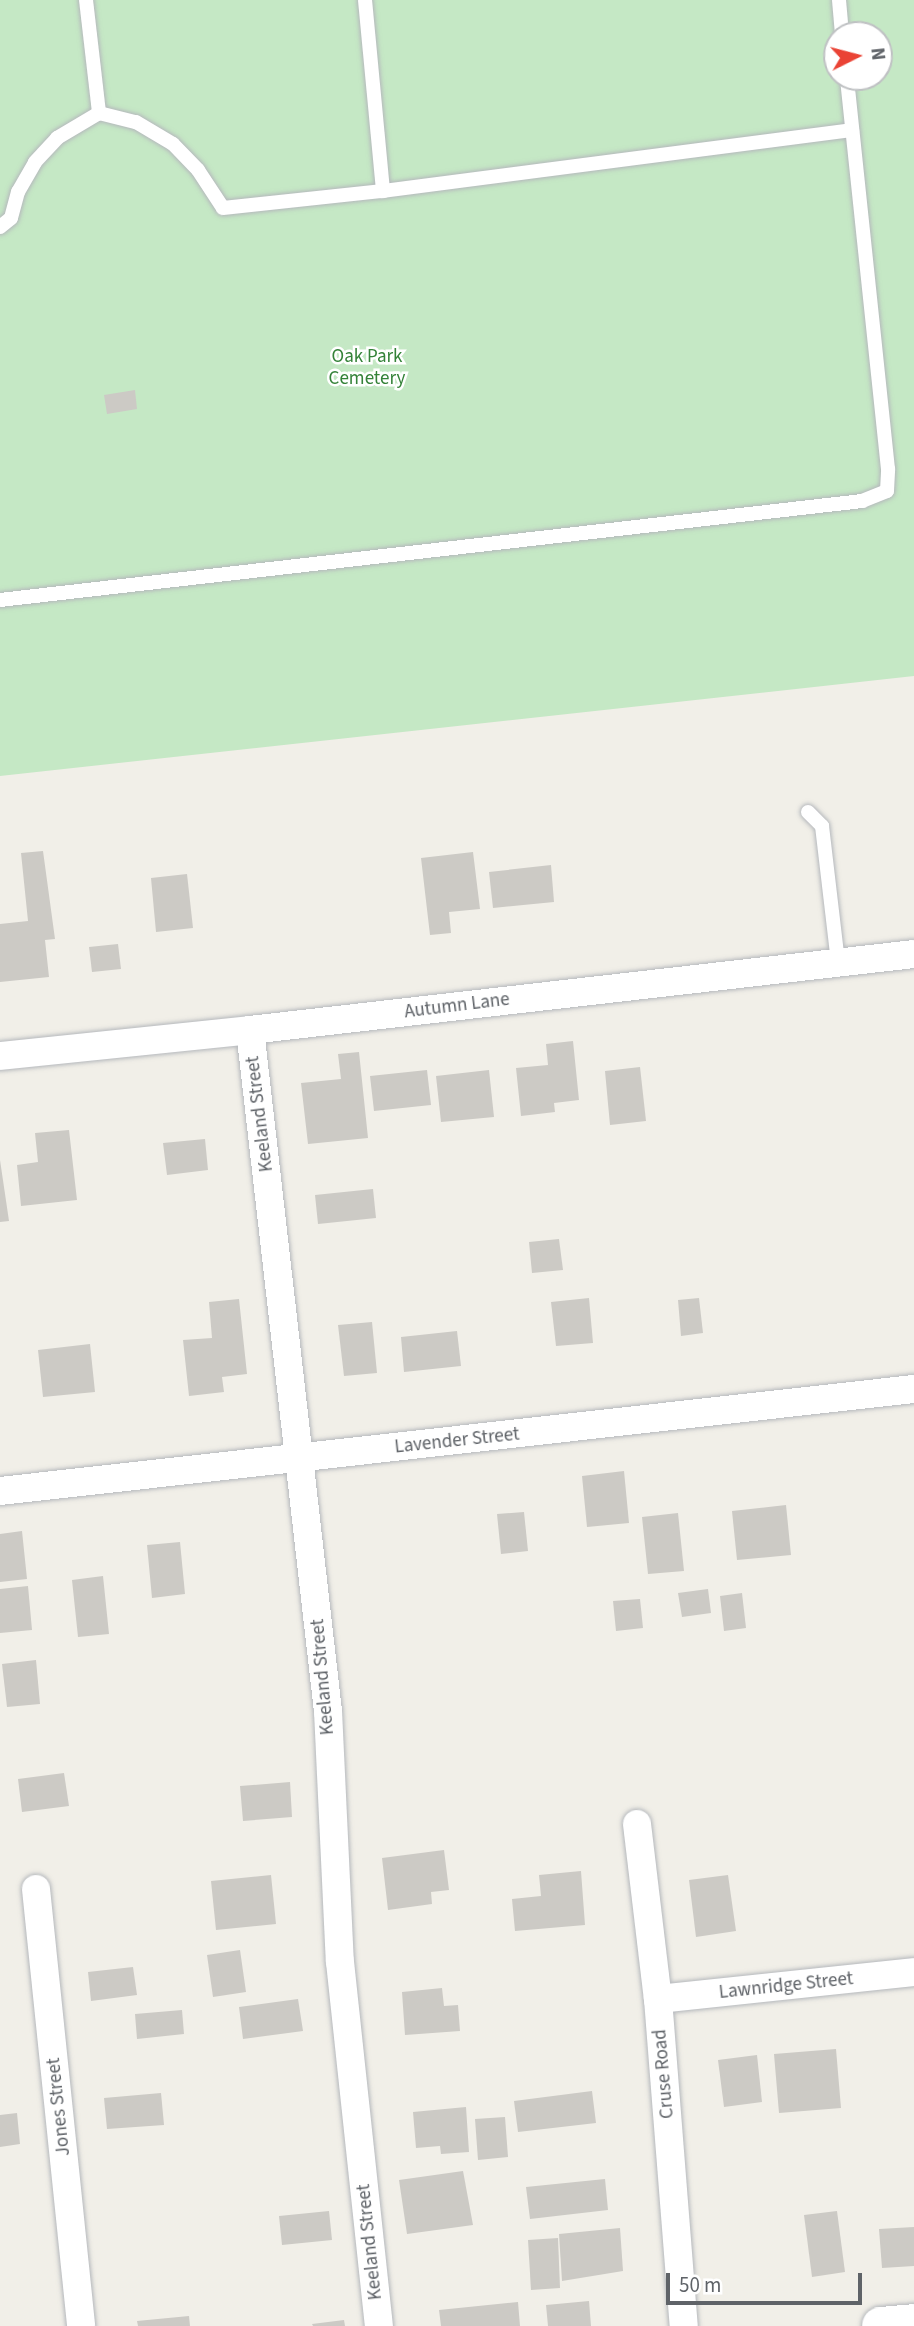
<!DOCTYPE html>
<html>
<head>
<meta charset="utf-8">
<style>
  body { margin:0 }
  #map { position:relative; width:914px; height:2326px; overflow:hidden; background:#f1efe8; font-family:"Source Sans 3",sans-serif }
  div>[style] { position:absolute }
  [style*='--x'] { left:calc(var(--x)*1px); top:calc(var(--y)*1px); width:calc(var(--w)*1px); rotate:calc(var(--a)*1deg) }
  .green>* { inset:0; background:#c5e8c5 }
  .building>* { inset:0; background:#cccac5 }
  .roads { filter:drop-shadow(0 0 2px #b5b8bc) drop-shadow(0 0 2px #b5b8bc) }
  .lane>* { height:14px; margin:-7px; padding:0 7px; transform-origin:7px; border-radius:7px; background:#fff }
  .street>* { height:28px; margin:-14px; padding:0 14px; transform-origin:14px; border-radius:14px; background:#fff }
  .secondary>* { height:38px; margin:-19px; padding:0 19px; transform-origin:19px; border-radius:19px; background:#fff }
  span { translate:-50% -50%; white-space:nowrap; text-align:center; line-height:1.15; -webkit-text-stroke:5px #fff; paint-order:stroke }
  .park-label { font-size:19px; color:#348238 }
  .street-label { font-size:19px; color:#5f6368 }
  .north { position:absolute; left:823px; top:21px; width:70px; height:70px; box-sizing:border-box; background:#fff; border:2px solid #bfc1c3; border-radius:50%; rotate:84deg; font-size:19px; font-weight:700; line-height:28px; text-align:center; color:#5f6368 }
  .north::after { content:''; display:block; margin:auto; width:24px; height:32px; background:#ea4335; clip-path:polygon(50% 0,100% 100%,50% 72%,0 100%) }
  .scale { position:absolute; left:666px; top:2273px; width:196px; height:32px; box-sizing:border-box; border:4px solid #5f6368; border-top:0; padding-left:9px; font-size:21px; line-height:24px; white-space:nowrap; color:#5f6368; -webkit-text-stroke:5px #fff; paint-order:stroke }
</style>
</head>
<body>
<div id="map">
  <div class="green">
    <div style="clip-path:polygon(evenodd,0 0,914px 0,914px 676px,0 776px,0 0,837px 35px,879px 35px,879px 77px,837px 77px,837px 35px)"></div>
  </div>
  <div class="building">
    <div style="clip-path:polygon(135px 390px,137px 409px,107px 414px,104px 395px)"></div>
    <div style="clip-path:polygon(43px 851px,55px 939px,45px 940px,49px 977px,0 982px,0 924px,28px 921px,21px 853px)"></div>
    <div style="clip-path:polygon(473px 852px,480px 909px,449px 912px,451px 933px,430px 935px,421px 858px)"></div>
    <div style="clip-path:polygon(551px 865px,554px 902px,493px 908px,489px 872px)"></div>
    <div style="clip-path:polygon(187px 874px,193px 928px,156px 932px,151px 878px)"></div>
    <div style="clip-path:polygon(118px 944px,121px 969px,92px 972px,89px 947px)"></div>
    <div style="clip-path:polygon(573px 1041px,579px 1100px,554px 1103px,555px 1112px,521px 1116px,516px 1068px,548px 1065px,546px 1044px)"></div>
    <div style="clip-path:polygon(359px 1052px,368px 1138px,308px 1144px,301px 1083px,341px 1079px,338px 1054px)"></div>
    <div style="clip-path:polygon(640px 1067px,646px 1121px,610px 1125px,605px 1071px)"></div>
    <div style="clip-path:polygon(427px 1070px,431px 1105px,374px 1111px,370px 1076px)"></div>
    <div style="clip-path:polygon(489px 1070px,494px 1117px,441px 1122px,436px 1076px)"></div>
    <div style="clip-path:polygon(69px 1130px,77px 1200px,21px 1206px,17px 1165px,38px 1162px,35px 1133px)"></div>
    <div style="clip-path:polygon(205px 1139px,208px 1170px,167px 1175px,163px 1143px)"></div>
    <div style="clip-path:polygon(0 1160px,9px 1221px,0 1222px)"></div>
    <div style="clip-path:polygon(373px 1189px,376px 1218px,318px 1224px,315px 1195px)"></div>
    <div style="clip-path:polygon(559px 1239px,563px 1270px,532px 1273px,529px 1242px)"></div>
    <div style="clip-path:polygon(589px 1298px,593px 1343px,556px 1346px,551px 1302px)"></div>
    <div style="clip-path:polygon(699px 1298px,703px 1333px,681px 1336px,678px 1300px)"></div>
    <div style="clip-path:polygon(239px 1299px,247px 1374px,222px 1377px,224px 1392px,189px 1396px,183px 1340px,212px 1338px,209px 1302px)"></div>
    <div style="clip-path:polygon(372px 1322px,377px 1373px,344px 1376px,338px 1325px)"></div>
    <div style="clip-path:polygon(457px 1331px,461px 1366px,404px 1372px,401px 1337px)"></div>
    <div style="clip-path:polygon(90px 1344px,95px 1392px,43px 1397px,38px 1350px)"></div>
    <div style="clip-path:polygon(624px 1471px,629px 1523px,587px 1527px,582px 1476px)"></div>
    <div style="clip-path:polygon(786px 1505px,791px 1555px,737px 1560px,732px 1511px)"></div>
    <div style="clip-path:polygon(524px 1512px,528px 1551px,501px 1554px,497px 1514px)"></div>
    <div style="clip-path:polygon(678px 1513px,684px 1571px,648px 1574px,642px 1517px)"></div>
    <div style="clip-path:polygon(22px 1531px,27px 1579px,0 1582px,0 1534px)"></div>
    <div style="clip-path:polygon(180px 1542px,185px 1594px,152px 1598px,147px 1545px)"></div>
    <div style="clip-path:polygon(103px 1576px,109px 1634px,78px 1637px,72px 1580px)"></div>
    <div style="clip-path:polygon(28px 1586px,32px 1630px,0 1633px,0 1589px)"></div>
    <div style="clip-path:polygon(708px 1589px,711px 1613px,682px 1617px,678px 1593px)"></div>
    <div style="clip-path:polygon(742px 1593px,746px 1628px,724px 1631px,720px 1596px)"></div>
    <div style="clip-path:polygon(640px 1599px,643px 1628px,616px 1631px,613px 1601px)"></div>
    <div style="clip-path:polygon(36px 1660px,40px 1704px,7px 1707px,2px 1664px)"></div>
    <div style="clip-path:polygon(64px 1773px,69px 1806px,22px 1812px,18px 1779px)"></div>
    <div style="clip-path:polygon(290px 1782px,292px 1817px,243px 1821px,240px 1786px)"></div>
    <div style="clip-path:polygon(444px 1850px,449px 1890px,431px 1892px,432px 1904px,388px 1910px,382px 1858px)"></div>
    <div style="clip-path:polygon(581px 1871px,585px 1925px,515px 1931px,512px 1899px,541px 1896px,539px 1875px)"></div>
    <div style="clip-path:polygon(271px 1875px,276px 1924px,216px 1930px,211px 1881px)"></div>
    <div style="clip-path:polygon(728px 1875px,736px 1931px,696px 1937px,689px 1880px)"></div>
    <div style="clip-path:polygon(240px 1950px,246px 1992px,213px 1997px,207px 1955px)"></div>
    <div style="clip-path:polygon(133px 1967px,137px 1995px,91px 2001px,88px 1972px)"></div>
    <div style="clip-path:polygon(442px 1988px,444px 2006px,458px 2005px,460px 2031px,405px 2035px,402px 1992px)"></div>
    <div style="clip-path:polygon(298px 1999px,303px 2031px,243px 2039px,239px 2007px)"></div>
    <div style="clip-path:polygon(182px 2010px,184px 2034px,137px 2039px,135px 2014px)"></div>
    <div style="clip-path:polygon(836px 2049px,841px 2108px,779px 2113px,774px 2054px)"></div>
    <div style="clip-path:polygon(757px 2055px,762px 2102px,724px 2107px,718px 2060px)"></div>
    <div style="clip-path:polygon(592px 2091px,596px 2123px,518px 2132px,514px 2101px)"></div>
    <div style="clip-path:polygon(161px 2093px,164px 2125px,107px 2129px,104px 2098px)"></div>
    <div style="clip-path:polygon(466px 2107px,469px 2152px,441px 2154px,440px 2146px,416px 2148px,413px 2112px)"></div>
    <div style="clip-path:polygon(17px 2113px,20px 2144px,0 2147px,0 2115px)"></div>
    <div style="clip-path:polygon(505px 2117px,508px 2157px,478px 2160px,475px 2119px)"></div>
    <div style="clip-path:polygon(463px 2171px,473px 2225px,407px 2234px,399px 2180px)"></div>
    <div style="clip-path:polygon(605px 2179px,608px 2210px,530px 2219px,526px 2187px)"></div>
    <div style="clip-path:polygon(329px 2211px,332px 2240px,282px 2245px,279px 2216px)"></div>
    <div style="clip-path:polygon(837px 2211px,845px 2272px,812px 2277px,804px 2215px)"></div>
    <div style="clip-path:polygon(914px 2227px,914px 2266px,882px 2268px,879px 2229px)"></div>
    <div style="clip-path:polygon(620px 2228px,623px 2271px,562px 2281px,559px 2234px)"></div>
    <div style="clip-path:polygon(558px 2238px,560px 2288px,531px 2290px,528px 2240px)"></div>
    <div style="clip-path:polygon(589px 2301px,591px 2326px,548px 2326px,546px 2305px)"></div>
    <div style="clip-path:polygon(518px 2302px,520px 2326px,441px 2326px,439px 2310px)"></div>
    <div style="clip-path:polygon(189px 2316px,190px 2326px,138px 2326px,137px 2321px)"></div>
    <div style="clip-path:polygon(344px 2320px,345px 2326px,313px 2326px,312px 2324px)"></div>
  </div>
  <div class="roads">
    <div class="lane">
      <div style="--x:86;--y:0;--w:114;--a:83.4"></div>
      <div style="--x:365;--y:0;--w:192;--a:84.6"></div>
      <div style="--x:839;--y:0;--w:35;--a:85"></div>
      <div style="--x:0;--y:227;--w:14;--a:-39"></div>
      <div style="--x:11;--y:218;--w:27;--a:-75"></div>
      <div style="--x:18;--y:192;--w:34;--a:-60"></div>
      <div style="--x:35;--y:162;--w:33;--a:-47"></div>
      <div style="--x:57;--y:138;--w:49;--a:-30.8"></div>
      <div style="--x:99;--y:113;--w:38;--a:14"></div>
      <div style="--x:136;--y:122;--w:43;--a:30.7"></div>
      <div style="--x:173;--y:144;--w:36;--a:46"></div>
      <div style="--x:198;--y:170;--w:45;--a:56.7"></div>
      <div style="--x:223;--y:208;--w:161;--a:-6.1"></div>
      <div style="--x:383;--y:191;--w:473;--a:-7.4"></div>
      <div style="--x:0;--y:600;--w:868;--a:-6.55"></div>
      <div style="--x:862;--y:501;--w:27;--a:-22"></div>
      <div style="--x:887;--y:491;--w:22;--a:-87"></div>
      <div style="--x:888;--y:469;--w:394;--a:-96"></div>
      <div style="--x:808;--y:812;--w:20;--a:45"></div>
      <div style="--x:822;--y:826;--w:137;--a:83.3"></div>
    </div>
    <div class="street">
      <div style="--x:250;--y:1030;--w:685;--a:83.47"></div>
      <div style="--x:328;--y:1711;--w:251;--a:87.3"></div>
      <div style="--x:340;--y:1962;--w:366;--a:83.9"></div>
      <div style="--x:0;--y:1056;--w:251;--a:-5.9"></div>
      <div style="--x:250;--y:1030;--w:668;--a:-6.53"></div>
      <div style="--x:0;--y:1491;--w:920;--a:-6.37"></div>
      <div style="--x:637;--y:1824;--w:176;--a:83.2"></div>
      <div style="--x:658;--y:1999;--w:328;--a:85.5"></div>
      <div style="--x:36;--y:1889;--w:439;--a:84.1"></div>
      <div style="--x:658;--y:1999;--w:257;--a:-6"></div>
    </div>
    <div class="secondary">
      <div style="--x:881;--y:2326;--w:33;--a:-5"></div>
    </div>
  </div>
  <div class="park-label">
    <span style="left:367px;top:368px">Oak Park<br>Cemetery</span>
  </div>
  <div class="street-label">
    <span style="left:457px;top:1006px;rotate:-7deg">Autumn Lane</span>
    <span style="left:260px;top:1114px;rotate:-97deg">Keeland Street</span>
    <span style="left:457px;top:1441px;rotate:-6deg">Lavender Street</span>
    <span style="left:323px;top:1677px;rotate:-95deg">Keeland Street</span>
    <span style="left:786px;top:1986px;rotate:-6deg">Lawnridge Street</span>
    <span style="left:664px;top:2074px;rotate:-95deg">Cruse Road</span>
    <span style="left:59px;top:2107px;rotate:-96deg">Jones Street</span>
    <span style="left:370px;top:2242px;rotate:-96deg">Keeland Street</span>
  </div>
  <div class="north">N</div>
  <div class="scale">50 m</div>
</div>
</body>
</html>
